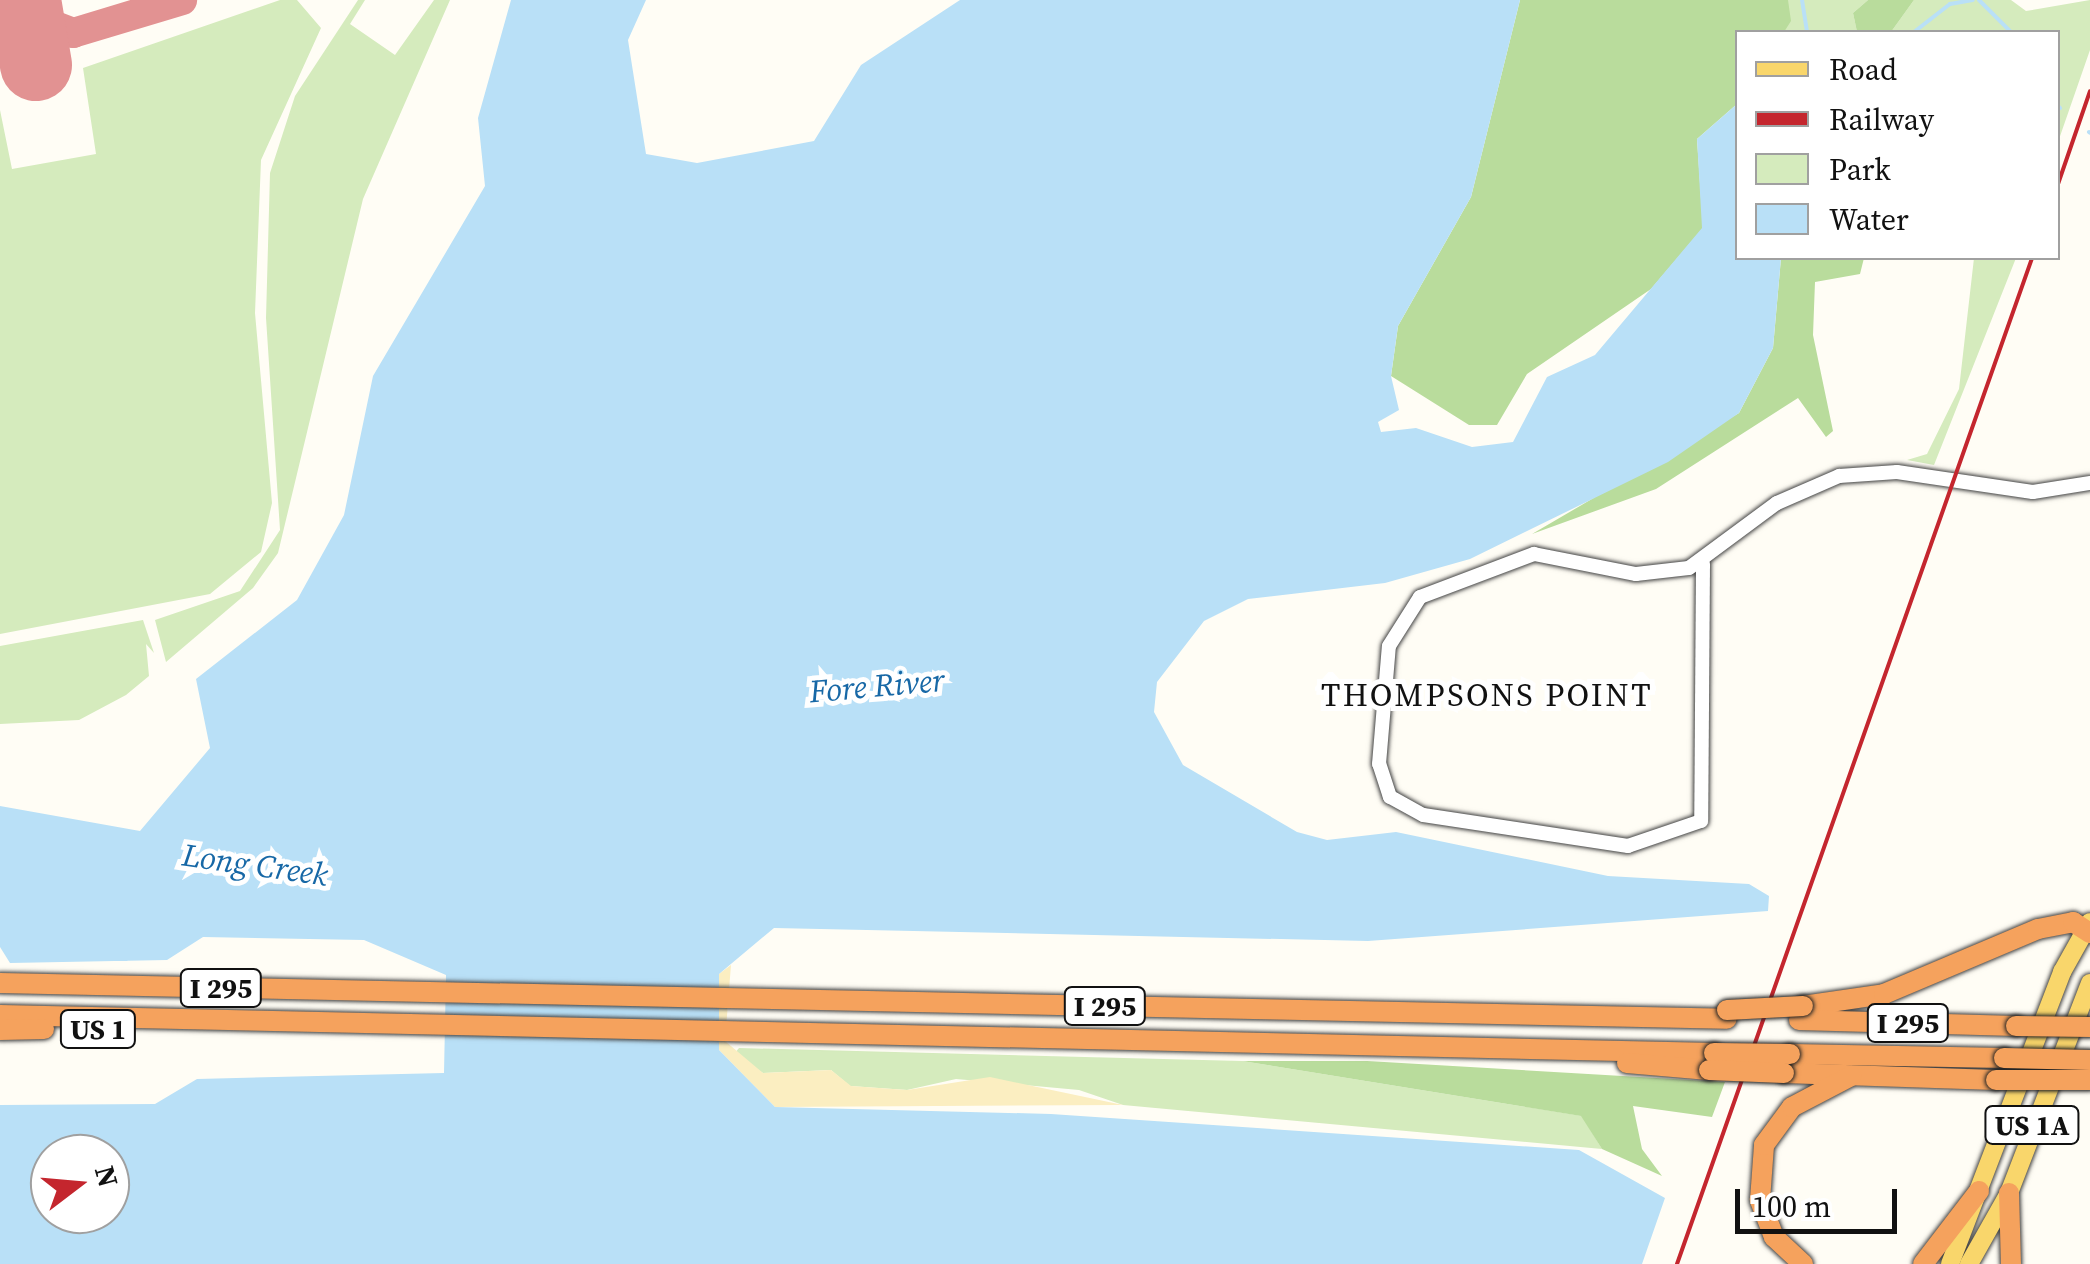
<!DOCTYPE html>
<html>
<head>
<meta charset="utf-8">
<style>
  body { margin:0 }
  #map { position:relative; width:2090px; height:1264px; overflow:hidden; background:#fffdf5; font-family:"Source Serif 4",serif }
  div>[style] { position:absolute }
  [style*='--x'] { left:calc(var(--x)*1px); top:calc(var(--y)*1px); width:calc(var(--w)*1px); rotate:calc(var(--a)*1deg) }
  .green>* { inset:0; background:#d5ebbd }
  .forest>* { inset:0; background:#b9dc9c }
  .sand>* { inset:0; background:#fbeec1 }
  .water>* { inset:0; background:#b9e0f7 }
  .stream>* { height:4px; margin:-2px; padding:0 2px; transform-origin:2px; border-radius:2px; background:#b9e0f7 }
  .taxiway>* { height:30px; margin:-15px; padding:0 15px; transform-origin:15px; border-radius:15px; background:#e29292 }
  .runway>* { height:72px; margin:-36px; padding:0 36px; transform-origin:36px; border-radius:36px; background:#e29292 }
  .roads { filter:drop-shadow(0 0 2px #444) drop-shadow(0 0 2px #444) }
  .minor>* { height:14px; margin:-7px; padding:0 7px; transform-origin:7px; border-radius:7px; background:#fff }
  .major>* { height:18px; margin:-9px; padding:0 9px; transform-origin:9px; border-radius:9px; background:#f9d66b }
  .highway>* { height:20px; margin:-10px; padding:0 10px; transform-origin:10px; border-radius:10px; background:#f5a25d }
  .rail>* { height:4px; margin:-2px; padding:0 2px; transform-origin:2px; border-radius:2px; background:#c4262e }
  .bridges { filter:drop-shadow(0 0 2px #222) drop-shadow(0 0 2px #222) }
  .highway-bridge>* { height:20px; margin:-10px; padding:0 10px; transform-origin:10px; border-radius:10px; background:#f5a25d }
  span { translate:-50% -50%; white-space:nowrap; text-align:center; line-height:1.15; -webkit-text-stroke:10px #fff; paint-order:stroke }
  .shield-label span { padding:2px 8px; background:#fff; border:2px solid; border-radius:8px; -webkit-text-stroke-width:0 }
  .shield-label { font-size:28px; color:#111; font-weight:700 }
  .water-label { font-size:32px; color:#1768a6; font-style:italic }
  .neighbourhood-label { font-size:32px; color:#111; letter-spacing:2.5px }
  .legend { position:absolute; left:1735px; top:30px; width:325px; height:230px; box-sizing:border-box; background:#fff; border:2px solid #a0a0a0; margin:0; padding:12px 18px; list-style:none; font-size:30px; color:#111 }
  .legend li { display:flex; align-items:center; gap:20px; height:50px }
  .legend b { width:50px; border:2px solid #a0a0a0 }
  .north { position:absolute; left:30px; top:1134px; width:100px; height:100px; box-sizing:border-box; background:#fff; border:2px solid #a0a0a0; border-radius:50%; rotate:74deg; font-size:28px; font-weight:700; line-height:40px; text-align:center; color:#111 }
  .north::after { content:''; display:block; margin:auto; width:35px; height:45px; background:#c4262e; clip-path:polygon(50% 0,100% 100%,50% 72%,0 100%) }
  .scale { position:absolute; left:1735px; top:1189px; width:162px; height:45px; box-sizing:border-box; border:5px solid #111; border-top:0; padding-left:12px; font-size:30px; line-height:35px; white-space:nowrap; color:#111; -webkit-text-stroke:8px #fff; paint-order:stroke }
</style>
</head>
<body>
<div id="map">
  <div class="green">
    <div style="clip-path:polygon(280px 0,297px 0,321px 28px,261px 160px,255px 313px,272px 503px,261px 552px,210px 594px,0 634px,0 110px,12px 169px,96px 154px,83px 68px)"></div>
    <div style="clip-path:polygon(358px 0,365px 0,350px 24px,395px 55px,434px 0,450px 0,363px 199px,278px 553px,253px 588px,166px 662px,155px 620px,240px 591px,280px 530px,266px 318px,270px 173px,295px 96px)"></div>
    <div style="clip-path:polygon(1788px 0,1868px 0,1853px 13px,1857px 32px,1784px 32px)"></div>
    <div style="clip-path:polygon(1914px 0,2011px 0,2026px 11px,2090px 0,2090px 50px,2058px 142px,2058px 32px,1891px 32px)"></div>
    <div style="clip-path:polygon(1974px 258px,2016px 258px,1934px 465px,1907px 460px,1927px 454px,1959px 389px)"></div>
    <div style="clip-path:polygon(143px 620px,154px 653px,146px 644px,149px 676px,126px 695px,79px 720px,0 724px,0 646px)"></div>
    <div style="clip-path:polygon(739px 1048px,1242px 1061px,1582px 1116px,1602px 1149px,1123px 1105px,1079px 1090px,956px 1079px,907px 1090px,850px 1086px,831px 1070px,763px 1073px,734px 1054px)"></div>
  </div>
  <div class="forest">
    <div style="clip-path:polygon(1520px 0,1788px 0,1791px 21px,1784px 32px,1738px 32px,1737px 104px,1697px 139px,1703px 228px,1651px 289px,1527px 374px,1497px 425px,1469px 425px,1391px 376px,1398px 326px,1471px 197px)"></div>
    <div style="clip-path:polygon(1868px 0,1914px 0,1891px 32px,1857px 32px,1853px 13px)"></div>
    <div style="clip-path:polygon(1781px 258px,1864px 258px,1860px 274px,1815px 282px,1813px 335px,1833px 431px,1826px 437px,1798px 398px,1656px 489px,1532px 534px,1739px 413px,1773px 348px)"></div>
    <div style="clip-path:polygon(1242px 1061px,1367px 1061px,1725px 1082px,1712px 1117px,1633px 1106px,1642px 1149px,1662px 1176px,1602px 1149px,1581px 1116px)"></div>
  </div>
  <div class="sand">
    <div style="clip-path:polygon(731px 965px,725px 1041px,763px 1073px,831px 1070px,851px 1086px,907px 1090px,990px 1077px,1123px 1105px,775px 1107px,719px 1050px,719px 974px)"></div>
  </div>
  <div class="water">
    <div style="clip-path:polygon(evenodd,511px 0,646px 0,628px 40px,646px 154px,697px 163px,814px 141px,861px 65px,960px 0,1520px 0,1471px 197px,1398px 326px,1391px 376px,1399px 410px,1378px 422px,1381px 432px,1416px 428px,1472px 447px,1513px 442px,1547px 377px,1595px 355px,1702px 228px,1697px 139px,1737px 104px,1738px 258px,1781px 258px,1773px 348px,1739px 413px,1668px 462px,1470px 559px,1385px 583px,1248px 599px,1204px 621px,1157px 682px,1154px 712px,1183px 765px,1297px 832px,1327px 840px,1396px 832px,1608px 876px,1749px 884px,1769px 896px,1768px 911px,1368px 941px,774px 928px,719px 974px,719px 1050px,775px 1107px,1051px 1114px,1579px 1150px,1665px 1198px,1642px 1264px,0 1264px,0 1105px,155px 1104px,197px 1079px,444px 1073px,446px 975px,364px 940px,203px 937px,167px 960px,10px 963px,0 947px,0 806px,140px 831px,210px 748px,196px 679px,297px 600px,344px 515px,373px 376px,485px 186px,478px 118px,511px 0,50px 1154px,110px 1154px,110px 1214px,50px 1214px,50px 1154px)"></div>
  </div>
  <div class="stream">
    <div style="--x:1802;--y:0;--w:32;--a:81"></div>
    <div style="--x:1979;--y:0;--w:45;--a:45"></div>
    <div style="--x:1914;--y:32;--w:46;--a:-37.9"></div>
    <div style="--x:1950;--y:4;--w:23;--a:-10"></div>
    <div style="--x:2058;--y:106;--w:3;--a:45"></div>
    <div style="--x:2089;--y:132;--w:1;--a:45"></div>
  </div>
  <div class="taxiway">
    <div style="--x:27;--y:0;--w:21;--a:62"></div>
    <div style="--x:37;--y:19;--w:39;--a:21"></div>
    <div style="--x:73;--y:33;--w:114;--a:-16.8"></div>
    <div style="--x:0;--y:52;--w:57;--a:-66.1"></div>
  </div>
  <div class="runway">
    <div style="--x:25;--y:0;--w:66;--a:80.4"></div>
  </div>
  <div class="roads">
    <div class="minor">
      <div style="--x:1703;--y:564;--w:257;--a:90.4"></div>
      <div style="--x:1701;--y:821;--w:77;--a:161.1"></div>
      <div style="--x:1628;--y:846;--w:207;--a:-171.4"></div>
      <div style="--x:1423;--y:815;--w:38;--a:-151"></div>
      <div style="--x:1390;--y:797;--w:35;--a:-108"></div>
      <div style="--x:1379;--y:764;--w:118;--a:-85.2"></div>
      <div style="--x:1389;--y:646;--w:58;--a:-57.7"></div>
      <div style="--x:1420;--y:597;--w:122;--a:-20.7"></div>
      <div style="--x:1534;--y:554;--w:104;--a:11.1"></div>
      <div style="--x:1636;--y:574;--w:53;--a:-6.5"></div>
      <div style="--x:1689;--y:568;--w:109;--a:-36.5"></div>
      <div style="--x:1777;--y:503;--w:68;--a:-23.5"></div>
      <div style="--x:1839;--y:476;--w:58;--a:-3.9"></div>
      <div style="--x:1897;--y:472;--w:137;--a:8.4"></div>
      <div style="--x:2033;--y:492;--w:58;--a:-9"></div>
    </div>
    <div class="major">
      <div style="--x:1950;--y:1264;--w:313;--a:-69"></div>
      <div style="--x:2062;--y:972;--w:57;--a:-60.8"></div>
      <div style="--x:1969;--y:1264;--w:81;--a:-60.6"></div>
      <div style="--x:2009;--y:1193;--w:225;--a:-68.9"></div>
    </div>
    <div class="highway">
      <div style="--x:0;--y:983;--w:1727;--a:1.19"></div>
      <div style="--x:1803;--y:1006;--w:82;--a:-8.4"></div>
      <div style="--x:1884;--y:994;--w:167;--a:-22.9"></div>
      <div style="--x:2038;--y:929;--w:36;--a:-11"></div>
      <div style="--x:2073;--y:922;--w:20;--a:33"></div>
      <div style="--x:0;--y:1015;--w:1714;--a:1.27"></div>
      <div style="--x:1799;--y:1020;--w:217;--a:1.6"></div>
      <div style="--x:0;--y:1030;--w:44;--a:-1.3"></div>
      <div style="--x:1790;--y:1054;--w:214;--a:1.1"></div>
      <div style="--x:1627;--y:1063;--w:82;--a:4.9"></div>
      <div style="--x:1784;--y:1073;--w:212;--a:1.9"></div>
      <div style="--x:2009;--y:1193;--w:71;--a:88.4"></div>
      <div style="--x:1803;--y:1264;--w:40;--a:-137"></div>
      <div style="--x:1774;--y:1237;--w:40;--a:-111"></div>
      <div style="--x:1760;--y:1200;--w:55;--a:-85.8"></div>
      <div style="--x:1764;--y:1145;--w:47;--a:-53.6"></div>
      <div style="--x:1792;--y:1107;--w:67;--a:-27.7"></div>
      <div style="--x:1923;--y:1264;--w:92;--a:-52.5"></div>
    </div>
  </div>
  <div class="rail">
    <div style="--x:2058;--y:184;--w:98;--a:-71"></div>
    <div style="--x:1677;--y:1264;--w:1067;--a:-70.56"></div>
  </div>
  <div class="bridges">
    <div class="highway-bridge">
      <div style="--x:1727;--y:1010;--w:76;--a:-3"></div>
      <div style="--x:2016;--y:1026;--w:74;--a:0.8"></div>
      <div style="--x:1714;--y:1053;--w:76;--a:0.8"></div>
      <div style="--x:2004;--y:1058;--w:86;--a:1.3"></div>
      <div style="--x:1709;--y:1070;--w:75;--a:2.3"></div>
      <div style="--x:1996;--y:1080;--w:94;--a:0"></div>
    </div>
  </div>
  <div class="shield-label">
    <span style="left:221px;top:988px">I 295</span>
    <span style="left:1105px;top:1006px">I 295</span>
    <span style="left:1908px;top:1023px">I 295</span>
    <span style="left:98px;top:1029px">US 1</span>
    <span style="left:2032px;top:1125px">US 1A</span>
  </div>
  <div class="water-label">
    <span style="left:877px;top:686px;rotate:-5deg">Fore River</span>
    <span style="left:255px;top:865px;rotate:8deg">Long Creek</span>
  </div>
  <div class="neighbourhood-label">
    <span style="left:1487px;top:695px">THOMPSONS POINT</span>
  </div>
  <ul class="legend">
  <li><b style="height:12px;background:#f9d66b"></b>Road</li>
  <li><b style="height:12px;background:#c4262e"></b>Railway</li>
  <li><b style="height:28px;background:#d5ebbd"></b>Park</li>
  <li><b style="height:28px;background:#b9e0f7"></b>Water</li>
  </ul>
  <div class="north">N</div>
  <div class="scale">100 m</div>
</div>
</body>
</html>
